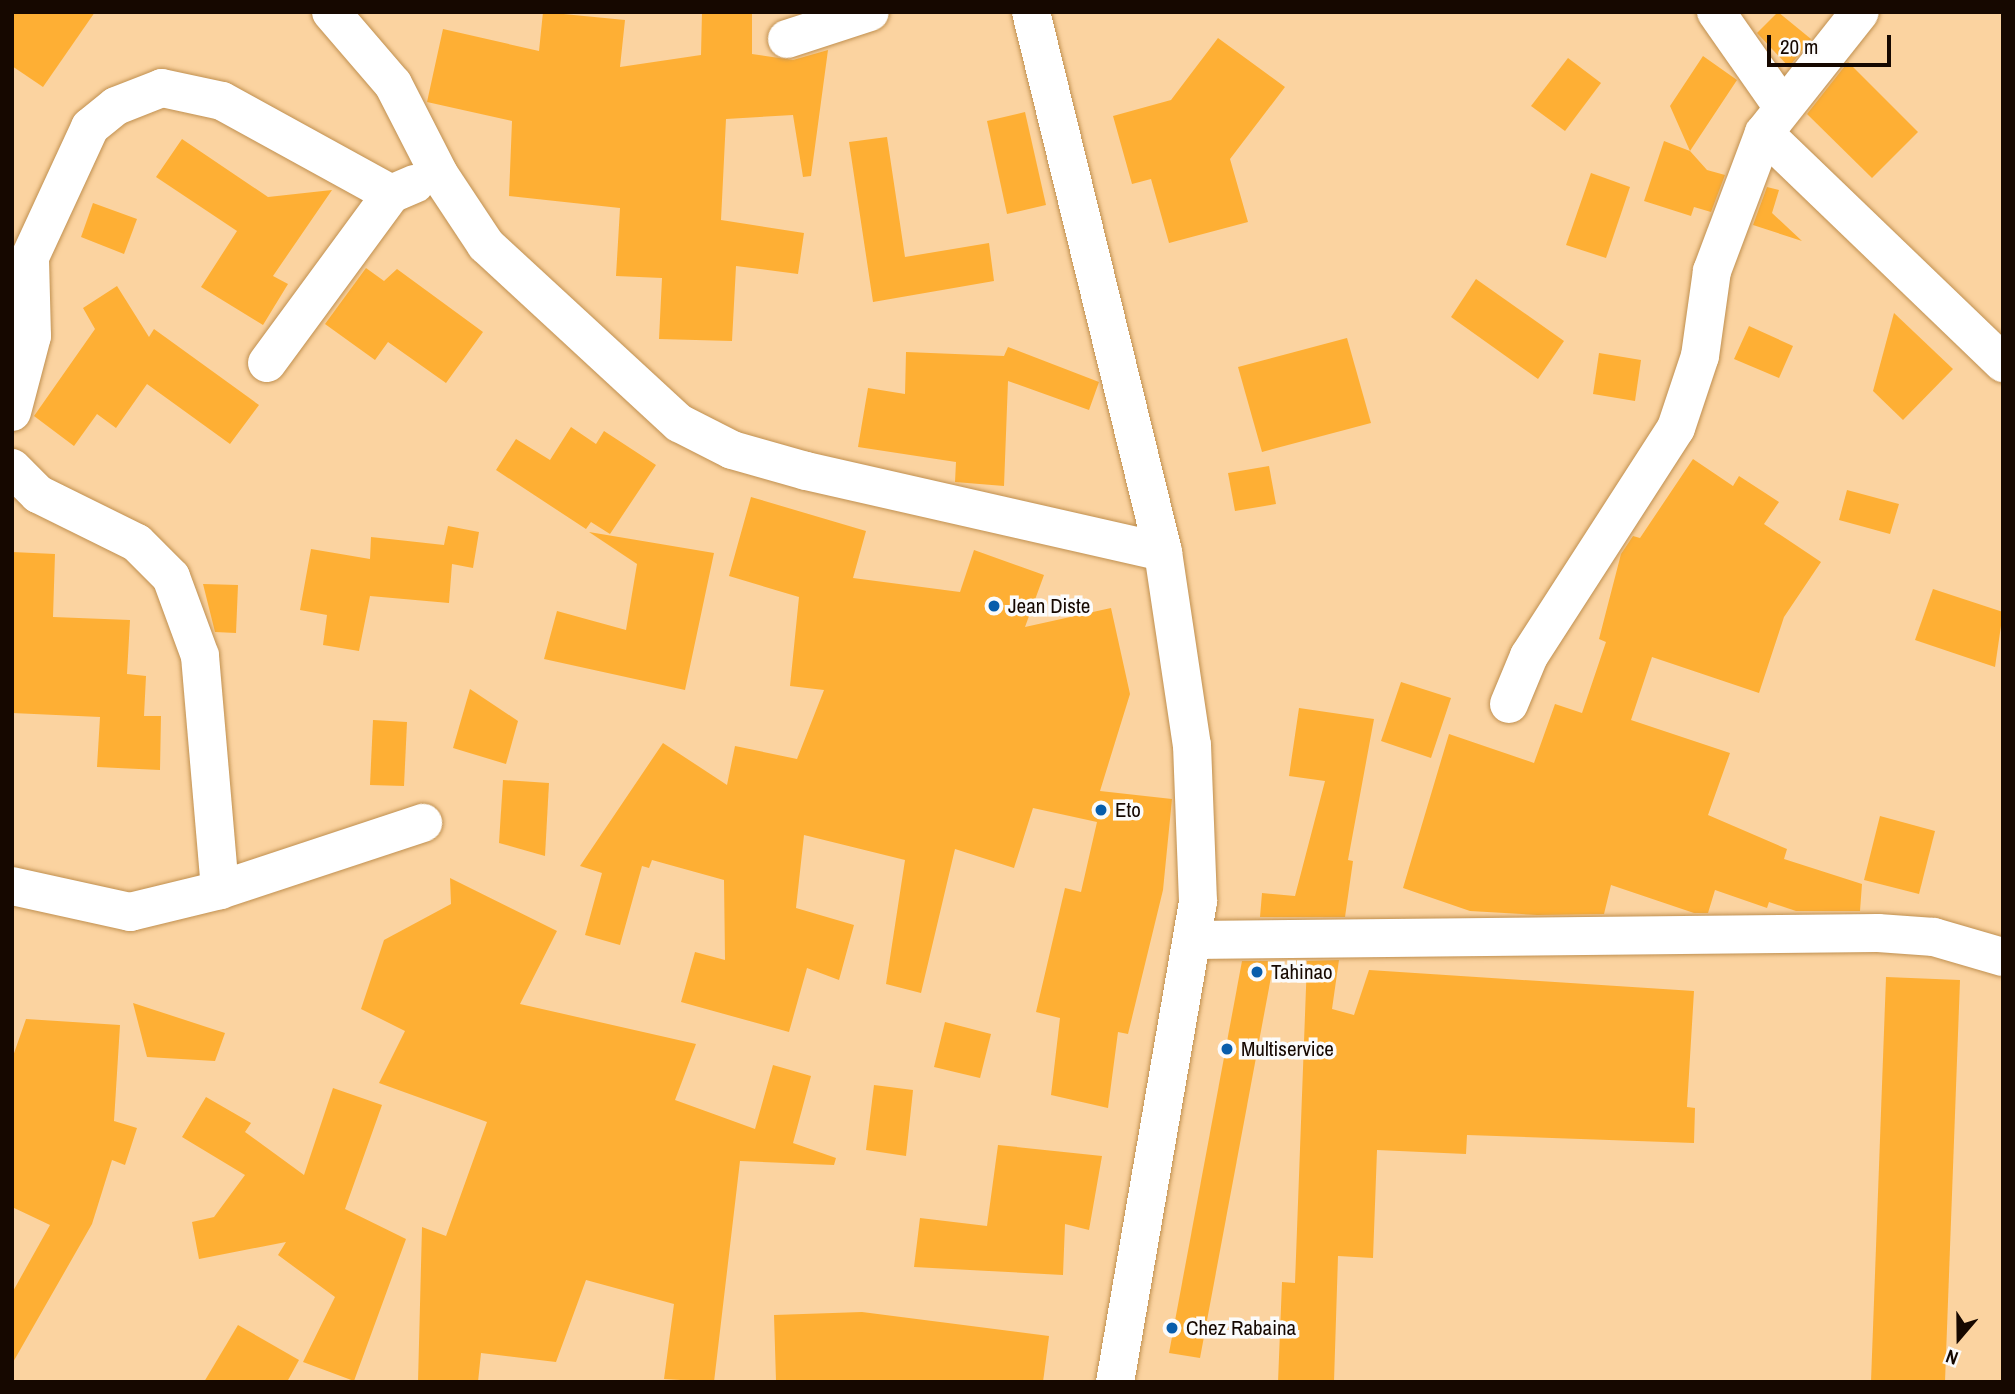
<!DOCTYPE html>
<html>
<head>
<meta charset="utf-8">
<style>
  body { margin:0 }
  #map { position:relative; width:2015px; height:1394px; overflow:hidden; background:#fbd3a0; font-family:"Archivo Narrow",sans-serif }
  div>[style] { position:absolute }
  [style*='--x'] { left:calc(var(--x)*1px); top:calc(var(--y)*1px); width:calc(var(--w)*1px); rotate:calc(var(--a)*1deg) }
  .building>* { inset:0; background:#feaf34 }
  .roads { filter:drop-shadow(0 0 2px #c09050) drop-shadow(0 0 2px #c09050) }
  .street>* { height:38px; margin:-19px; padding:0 19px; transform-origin:19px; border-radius:19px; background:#fff }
  .secondary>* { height:38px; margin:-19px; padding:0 19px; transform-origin:19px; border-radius:19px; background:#fff }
  .dots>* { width:19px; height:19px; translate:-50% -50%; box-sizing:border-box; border:4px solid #fbfbfb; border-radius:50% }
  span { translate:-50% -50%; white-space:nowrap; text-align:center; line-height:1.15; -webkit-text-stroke:7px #fbfbfb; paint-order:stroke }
  .poi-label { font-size:21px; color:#160800 }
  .left { translate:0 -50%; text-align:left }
  .frame { position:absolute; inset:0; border:14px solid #160800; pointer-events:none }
  .north { position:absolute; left:1924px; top:1303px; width:70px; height:70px; -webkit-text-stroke:5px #fbfbfb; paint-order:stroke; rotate:200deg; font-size:19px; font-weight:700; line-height:28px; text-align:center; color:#160800 }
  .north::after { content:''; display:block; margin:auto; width:24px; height:32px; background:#160800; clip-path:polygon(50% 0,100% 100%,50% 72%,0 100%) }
  .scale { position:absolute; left:1767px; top:35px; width:124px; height:32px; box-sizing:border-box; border:4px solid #160800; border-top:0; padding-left:9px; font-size:21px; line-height:24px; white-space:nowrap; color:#160800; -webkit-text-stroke:5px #fbfbfb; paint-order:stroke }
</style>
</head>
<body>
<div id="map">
  <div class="building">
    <div style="clip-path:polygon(12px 12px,95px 12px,43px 87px,12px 66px)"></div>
    <div style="clip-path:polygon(543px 12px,625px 20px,620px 67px,701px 55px,702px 12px,752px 12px,752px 54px,793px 60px,828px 50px,811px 176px,803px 177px,793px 115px,726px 119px,721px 220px,804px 233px,798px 274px,736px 266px,732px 341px,659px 339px,662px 278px,616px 276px,620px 208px,509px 196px,512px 121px,427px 102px,443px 29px,539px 51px)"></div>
    <div style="clip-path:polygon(1778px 12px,1811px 39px,1789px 67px,1757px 33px)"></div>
    <div style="clip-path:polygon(1218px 38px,1285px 87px,1230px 159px,1248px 222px,1169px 243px,1151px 179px,1132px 184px,1113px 116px,1171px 100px)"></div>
    <div style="clip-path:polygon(1703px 56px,1737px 80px,1690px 151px,1707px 170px,1725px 175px,1711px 212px,1694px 207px,1691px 216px,1644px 201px,1664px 141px,1690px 151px,1670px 106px)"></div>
    <div style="clip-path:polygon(1568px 58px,1601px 83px,1565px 131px,1531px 106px)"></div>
    <div style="clip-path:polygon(1848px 62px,1918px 132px,1872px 178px,1807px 114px)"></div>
    <div style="clip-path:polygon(1025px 112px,1046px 205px,1007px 214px,987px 121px)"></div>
    <div style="clip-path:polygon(887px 137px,905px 257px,989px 243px,994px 281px,873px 302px,849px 142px)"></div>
    <div style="clip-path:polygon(182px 139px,268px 197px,332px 190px,273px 276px,288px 284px,263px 325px,201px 287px,237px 231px,156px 177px)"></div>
    <div style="clip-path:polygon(1591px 173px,1630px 187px,1606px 258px,1566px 245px)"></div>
    <div style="clip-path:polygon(1767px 187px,1779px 190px,1772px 213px,1802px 241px,1753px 225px)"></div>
    <div style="clip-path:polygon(93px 203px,137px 219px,124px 254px,81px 237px)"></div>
    <div style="clip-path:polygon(366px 268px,384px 281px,397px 269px,483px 332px,446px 383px,388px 342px,375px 360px,325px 324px)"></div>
    <div style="clip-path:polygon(1476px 279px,1564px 341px,1538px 379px,1451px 317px)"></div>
    <div style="clip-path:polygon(117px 286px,149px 337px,154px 329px,259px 405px,230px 444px,147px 384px,116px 428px,97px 414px,74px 446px,34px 416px,95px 329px,83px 308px)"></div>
    <div style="clip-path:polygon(1894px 313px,1953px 369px,1903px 420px,1873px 391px)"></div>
    <div style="clip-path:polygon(1749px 326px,1793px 346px,1779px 378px,1734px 359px)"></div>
    <div style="clip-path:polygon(1347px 338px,1371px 423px,1262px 452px,1238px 367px)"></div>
    <div style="clip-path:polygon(1008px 347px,1099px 382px,1089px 410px,1008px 381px,1004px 486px,955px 482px,956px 462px,858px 447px,868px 388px,905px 394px,906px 352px,1004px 356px)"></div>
    <div style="clip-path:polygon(1599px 353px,1641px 360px,1635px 401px,1593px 394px)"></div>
    <div style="clip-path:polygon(571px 427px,596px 444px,604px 431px,656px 465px,610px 534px,591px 522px,586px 529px,496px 470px,516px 439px,550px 460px)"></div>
    <div style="clip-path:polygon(1693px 459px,1733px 486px,1739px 476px,1779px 502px,1764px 524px,1821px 562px,1784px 617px,1759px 693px,1652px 657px,1631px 720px,1730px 753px,1708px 815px,1787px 849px,1784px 859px,1862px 884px,1860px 911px,1796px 911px,1769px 902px,1767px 908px,1715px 890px,1708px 913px,1694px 913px,1611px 885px,1604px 914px,1537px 915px,1470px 911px,1403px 888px,1449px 734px,1534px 763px,1555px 704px,1582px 713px,1606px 642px,1599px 639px,1621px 554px,1633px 536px,1640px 538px)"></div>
    <div style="clip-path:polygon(1269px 466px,1276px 504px,1235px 511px,1228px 473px)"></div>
    <div style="clip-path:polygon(1847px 490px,1899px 504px,1890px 534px,1839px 520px)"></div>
    <div style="clip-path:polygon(751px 497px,866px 531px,853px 578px,960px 592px,974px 550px,1044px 575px,1025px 627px,1111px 608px,1130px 694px,1100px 791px,1172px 799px,1163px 890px,1128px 1034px,1118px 1032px,1108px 1108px,1051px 1095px,1060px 1018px,1036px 1012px,1065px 888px,1081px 892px,1097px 822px,1033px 808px,1014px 868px,955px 849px,921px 993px,886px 984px,905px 860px,804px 835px,796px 908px,854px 925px,839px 980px,807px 968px,789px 1032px,681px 1002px,695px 952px,725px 960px,724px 880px,652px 860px,649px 868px,642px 866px,620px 945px,585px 935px,602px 873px,580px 866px,663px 743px,727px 785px,735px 746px,797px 759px,824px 690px,790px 686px,799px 597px,729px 576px)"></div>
    <div style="clip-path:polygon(448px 526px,479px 532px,473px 568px,452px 564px,449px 603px,370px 596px,359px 651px,323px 645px,327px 615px,300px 610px,311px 549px,370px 559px,371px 537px,444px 545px)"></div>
    <div style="clip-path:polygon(589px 532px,714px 553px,685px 690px,544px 659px,557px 611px,626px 630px,637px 564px)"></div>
    <div style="clip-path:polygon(12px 552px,55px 554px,53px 617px,130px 620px,127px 674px,146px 676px,144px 716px,161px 716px,160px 770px,97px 767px,100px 717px,12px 713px)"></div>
    <div style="clip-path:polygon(203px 584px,238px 585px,236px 633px,215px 632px)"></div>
    <div style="clip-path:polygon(1933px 589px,2003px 612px,1995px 667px,1915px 640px)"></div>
    <div style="clip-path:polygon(1401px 682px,1451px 698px,1431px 758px,1381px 741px)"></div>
    <div style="clip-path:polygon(470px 689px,518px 721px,506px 764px,453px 748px)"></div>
    <div style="clip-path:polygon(1299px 708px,1374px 719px,1348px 860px,1353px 861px,1345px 917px,1260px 917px,1262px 893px,1295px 896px,1325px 781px,1289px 776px)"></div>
    <div style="clip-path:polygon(373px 720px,407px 722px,404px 786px,370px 785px)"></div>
    <div style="clip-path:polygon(503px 780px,549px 783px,545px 856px,499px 843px)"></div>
    <div style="clip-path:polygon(1880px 816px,1935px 831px,1919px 894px,1864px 880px)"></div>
    <div style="clip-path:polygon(450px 878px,557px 931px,520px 1004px,696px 1044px,675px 1100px,755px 1129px,773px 1065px,811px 1076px,793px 1143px,836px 1158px,834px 1165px,740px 1161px,714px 1382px,664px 1379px,674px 1304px,586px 1280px,556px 1362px,481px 1353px,478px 1382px,418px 1382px,422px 1227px,446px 1236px,487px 1122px,379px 1083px,405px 1031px,361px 1009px,384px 940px,451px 904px)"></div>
    <div style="clip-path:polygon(1339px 960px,1332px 1009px,1354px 1015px,1369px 970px,1694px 991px,1687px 1107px,1695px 1108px,1694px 1143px,1467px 1135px,1466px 1154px,1377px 1150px,1373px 1258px,1338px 1256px,1334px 1382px,1278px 1382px,1282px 1282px,1295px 1283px,1307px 961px)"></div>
    <div style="clip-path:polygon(1242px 961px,1274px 961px,1200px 1358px,1169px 1353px)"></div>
    <div style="clip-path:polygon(1886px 977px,1960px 980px,1945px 1382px,1871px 1382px)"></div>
    <div style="clip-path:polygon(133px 1003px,225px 1033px,215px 1061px,147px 1057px)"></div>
    <div style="clip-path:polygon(26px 1019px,120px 1025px,114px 1121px,137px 1128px,125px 1165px,112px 1160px,92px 1224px,12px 1364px,12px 1293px,50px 1225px,12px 1207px,12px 1059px)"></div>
    <div style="clip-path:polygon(945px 1022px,991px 1034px,980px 1078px,934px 1067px)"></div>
    <div style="clip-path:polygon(874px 1085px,913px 1090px,906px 1156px,866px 1150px)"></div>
    <div style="clip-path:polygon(333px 1088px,382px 1105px,345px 1209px,406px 1239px,354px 1381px,303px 1362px,335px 1297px,278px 1255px,286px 1242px,199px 1259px,192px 1222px,214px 1217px,245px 1175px,182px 1137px,206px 1097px,251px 1123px,245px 1132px,304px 1175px)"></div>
    <div style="clip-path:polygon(998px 1145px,1102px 1156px,1089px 1230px,1065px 1224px,1063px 1275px,914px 1267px,920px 1218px,987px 1226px)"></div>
    <div style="clip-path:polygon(862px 1312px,1049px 1336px,1043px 1382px,776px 1381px,774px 1315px)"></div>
    <div style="clip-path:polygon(238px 1325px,299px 1360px,287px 1382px,204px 1382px)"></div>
  </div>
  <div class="roads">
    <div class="street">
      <div style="--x:331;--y:12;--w:95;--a:49.3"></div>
      <div style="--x:393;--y:84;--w:101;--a:62.9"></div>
      <div style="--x:439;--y:174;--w:85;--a:56.5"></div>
      <div style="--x:486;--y:245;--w:263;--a:42.7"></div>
      <div style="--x:679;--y:423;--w:59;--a:27"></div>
      <div style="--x:732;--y:450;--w:77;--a:15.8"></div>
      <div style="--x:806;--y:471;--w:366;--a:12.8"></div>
      <div style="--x:1716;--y:12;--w:113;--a:55"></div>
      <div style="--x:787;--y:39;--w:87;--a:-18"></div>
      <div style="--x:1764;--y:133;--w:332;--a:43.9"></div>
      <div style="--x:267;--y:363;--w:210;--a:-53.7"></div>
      <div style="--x:391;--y:194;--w:26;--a:-23"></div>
      <div style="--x:12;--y:412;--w:79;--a:-75.3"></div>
      <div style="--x:32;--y:336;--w:79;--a:-91.5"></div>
      <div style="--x:30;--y:257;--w:143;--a:-65.2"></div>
      <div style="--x:90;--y:127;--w:33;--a:-39"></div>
      <div style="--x:116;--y:106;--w:49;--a:-21.4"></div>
      <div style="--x:162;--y:88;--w:61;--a:12.2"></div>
      <div style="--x:222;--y:101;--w:193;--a:28.8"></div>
      <div style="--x:12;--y:468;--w:37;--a:45"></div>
      <div style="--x:38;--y:494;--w:110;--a:26.3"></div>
      <div style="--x:137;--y:543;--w:48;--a:45"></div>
      <div style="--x:171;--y:577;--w:84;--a:69.8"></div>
      <div style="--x:200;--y:656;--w:235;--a:85.1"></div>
      <div style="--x:1509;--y:704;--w:52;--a:-67.4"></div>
      <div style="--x:1529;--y:656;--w:271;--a:-57.2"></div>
      <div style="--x:1676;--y:428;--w:76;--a:-71.6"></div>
      <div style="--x:1700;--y:356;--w:86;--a:-82"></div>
      <div style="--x:1712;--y:271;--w:147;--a:-69.4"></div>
      <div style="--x:1764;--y:133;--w:154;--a:-51.6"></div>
      <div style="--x:12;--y:886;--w:121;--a:12.4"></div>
      <div style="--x:130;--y:912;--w:93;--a:-13.7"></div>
      <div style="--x:220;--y:890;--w:214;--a:-18.3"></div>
      <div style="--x:1192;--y:940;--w:686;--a:-0.58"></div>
      <div style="--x:1878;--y:933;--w:56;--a:4.1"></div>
      <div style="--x:1934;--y:937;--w:72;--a:16.2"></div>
    </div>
    <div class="secondary">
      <div style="--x:1031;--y:12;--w:556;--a:76.26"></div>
      <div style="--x:1163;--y:552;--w:195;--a:81.5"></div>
      <div style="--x:1192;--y:745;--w:157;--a:87.8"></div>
      <div style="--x:1198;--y:902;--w:487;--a:99.8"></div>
    </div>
  </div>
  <div class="dots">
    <div style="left:994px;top:606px;background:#085dab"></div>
    <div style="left:1101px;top:810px;background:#085dab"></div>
    <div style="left:1257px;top:972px;background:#085dab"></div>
    <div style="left:1227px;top:1049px;background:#085dab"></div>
    <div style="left:1172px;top:1328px;background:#085dab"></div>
  </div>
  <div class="poi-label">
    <span class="left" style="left:1008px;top:606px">Jean Diste</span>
    <span class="left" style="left:1115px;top:810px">Eto</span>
    <span class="left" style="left:1271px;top:972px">Tahinao</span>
    <span class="left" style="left:1241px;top:1049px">Multiservice</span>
    <span class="left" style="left:1186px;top:1328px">Chez Rabaina</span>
  </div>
  <div class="frame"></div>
  <div class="north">N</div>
  <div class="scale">20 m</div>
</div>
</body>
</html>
